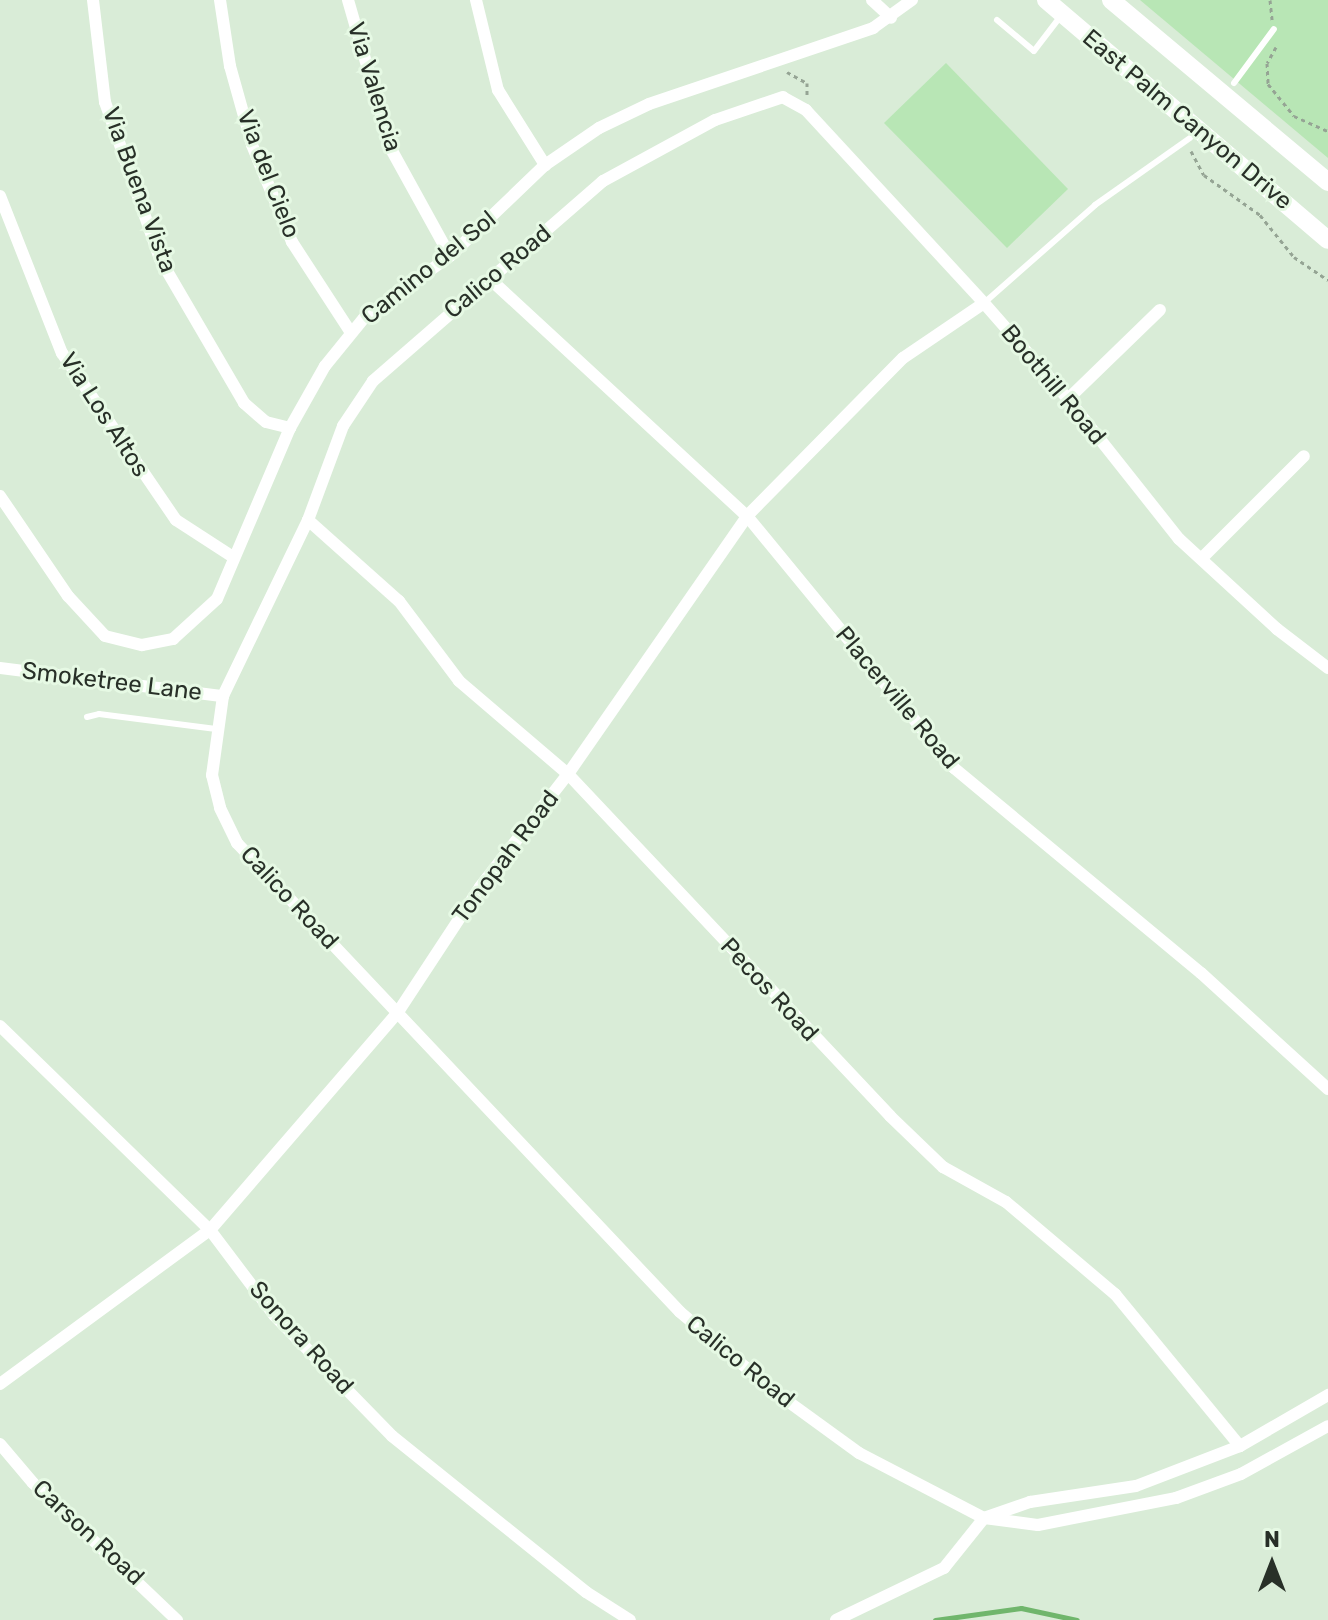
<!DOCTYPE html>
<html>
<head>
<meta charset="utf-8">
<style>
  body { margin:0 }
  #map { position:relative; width:1328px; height:1620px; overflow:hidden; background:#d9ecd7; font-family:Rubik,sans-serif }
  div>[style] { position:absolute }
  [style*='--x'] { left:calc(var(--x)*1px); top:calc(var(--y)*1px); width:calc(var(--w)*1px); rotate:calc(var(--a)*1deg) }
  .green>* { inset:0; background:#b8e6b5 }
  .stream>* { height:5px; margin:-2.5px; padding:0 2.5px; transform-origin:2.5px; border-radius:2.5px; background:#70b66c }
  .path>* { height:3px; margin-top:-1.5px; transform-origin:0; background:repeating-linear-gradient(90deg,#95a494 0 4px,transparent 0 8px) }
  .service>* { height:6px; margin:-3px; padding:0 3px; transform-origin:3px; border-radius:3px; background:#fff }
  .minor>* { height:12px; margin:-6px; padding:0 6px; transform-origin:6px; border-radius:6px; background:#fff }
  .primary>* { height:18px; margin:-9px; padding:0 9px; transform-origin:9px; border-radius:9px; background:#fff }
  span { translate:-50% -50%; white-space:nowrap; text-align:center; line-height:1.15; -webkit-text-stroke:6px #e6f9e4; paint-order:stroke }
  .street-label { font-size:24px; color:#283028 }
  .north { position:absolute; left:1232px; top:1524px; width:80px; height:80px; -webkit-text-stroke:6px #e6f9e4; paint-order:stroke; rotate:0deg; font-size:22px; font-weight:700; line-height:32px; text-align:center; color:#283028 }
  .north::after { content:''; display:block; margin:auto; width:28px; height:36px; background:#283028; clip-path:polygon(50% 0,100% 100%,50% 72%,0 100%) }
</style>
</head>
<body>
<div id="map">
  <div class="green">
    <div style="clip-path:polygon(1140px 0,1328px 0,1328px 158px)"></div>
    <div style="clip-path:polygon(946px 63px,1068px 189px,1007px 248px,884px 123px)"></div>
  </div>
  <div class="stream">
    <div style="--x:935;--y:1620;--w:87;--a:-7.9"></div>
    <div style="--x:1021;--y:1608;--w:57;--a:12.1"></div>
  </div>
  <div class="path">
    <div style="--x:1270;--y:0;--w:20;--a:84"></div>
    <div style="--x:1276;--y:47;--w:18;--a:119"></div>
    <div style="--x:1267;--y:63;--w:21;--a:87"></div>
    <div style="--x:1268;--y:84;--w:41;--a:50.9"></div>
    <div style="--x:1294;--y:116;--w:37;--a:24"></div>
    <div style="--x:787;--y:72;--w:23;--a:29"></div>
    <div style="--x:807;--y:83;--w:13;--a:90"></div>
    <div style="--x:1191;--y:151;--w:27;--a:62"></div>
    <div style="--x:1204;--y:175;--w:69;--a:35.5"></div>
    <div style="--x:1260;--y:215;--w:54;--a:51"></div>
    <div style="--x:1294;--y:257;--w:41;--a:34.1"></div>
  </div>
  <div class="service">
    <div style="--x:997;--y:20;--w:48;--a:40"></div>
    <div style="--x:1034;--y:51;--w:43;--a:-52.6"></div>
    <div style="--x:1234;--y:83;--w:67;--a:-53.5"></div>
    <div style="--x:984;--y:303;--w:148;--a:-41.4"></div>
    <div style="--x:1095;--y:205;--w:116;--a:-35.2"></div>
    <div style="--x:87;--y:717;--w:12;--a:-14"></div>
    <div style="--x:99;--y:714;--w:118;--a:7.3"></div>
  </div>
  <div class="minor">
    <div style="--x:93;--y:0;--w:103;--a:83.3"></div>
    <div style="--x:105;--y:102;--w:166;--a:70.7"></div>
    <div style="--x:160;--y:259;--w:167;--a:59.7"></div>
    <div style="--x:244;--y:403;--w:29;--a:41"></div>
    <div style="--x:266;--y:422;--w:25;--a:14"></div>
    <div style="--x:220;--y:0;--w:67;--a:81.4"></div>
    <div style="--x:230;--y:66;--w:82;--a:74.4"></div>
    <div style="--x:252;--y:145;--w:105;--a:67.6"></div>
    <div style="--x:292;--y:242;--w:108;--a:57"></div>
    <div style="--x:348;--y:0;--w:155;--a:73.9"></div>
    <div style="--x:391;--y:149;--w:122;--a:61.1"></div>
    <div style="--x:476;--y:0;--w:93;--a:76.3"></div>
    <div style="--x:498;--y:90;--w:89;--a:57.9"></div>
    <div style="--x:872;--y:0;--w:26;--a:43"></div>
    <div style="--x:0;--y:196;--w:169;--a:68.5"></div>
    <div style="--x:62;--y:353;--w:202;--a:55.7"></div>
    <div style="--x:176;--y:520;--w:68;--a:33"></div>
    <div style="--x:491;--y:280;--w:348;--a:42.7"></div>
    <div style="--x:747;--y:516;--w:326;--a:50.6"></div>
    <div style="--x:954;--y:768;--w:321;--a:39.7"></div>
    <div style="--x:1201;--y:973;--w:172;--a:42.4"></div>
    <div style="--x:1068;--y:399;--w:128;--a:-44.1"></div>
    <div style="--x:0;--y:496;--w:121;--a:55.8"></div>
    <div style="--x:68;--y:596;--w:54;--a:47.2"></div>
    <div style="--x:105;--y:636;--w:38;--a:14"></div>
    <div style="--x:142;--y:645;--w:32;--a:-11"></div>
    <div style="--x:173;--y:639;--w:59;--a:-42.3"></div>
    <div style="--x:217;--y:599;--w:186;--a:-66.9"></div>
    <div style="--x:290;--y:428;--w:71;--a:-60.6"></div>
    <div style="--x:325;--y:366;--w:62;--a:-50.9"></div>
    <div style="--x:364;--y:318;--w:106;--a:-35.8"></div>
    <div style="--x:450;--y:256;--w:132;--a:-43.8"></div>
    <div style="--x:545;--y:165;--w:65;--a:-34.4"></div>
    <div style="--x:599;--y:128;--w:55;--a:-25.6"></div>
    <div style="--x:649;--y:104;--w:237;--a:-18.7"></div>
    <div style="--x:873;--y:28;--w:48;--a:-35.7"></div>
    <div style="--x:308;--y:520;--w:122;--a:41.7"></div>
    <div style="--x:399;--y:601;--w:100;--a:53.1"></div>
    <div style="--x:459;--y:681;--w:143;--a:40.5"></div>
    <div style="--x:568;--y:774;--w:470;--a:46.7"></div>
    <div style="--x:890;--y:1116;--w:74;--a:43.9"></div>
    <div style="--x:943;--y:1167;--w:72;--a:29.1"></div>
    <div style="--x:1006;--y:1202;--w:143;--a:40.2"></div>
    <div style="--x:1115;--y:1294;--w:197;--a:50.6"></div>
    <div style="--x:1202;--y:558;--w:144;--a:-45"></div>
    <div style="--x:0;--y:668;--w:225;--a:7.2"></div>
    <div style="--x:1328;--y:668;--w:64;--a:-142.6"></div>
    <div style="--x:1277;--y:629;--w:133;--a:-137.4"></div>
    <div style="--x:1179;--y:539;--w:179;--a:-128.4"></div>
    <div style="--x:1068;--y:399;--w:128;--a:-131.2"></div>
    <div style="--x:984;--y:303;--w:263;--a:-132.7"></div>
    <div style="--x:806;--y:110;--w:26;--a:-151"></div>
    <div style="--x:783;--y:97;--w:72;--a:161.3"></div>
    <div style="--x:715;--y:120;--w:128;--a:151.4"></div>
    <div style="--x:603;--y:181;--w:305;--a:139"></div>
    <div style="--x:373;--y:381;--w:54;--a:123.7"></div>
    <div style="--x:343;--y:426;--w:100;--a:110.4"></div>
    <div style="--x:308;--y:520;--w:195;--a:115.8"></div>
    <div style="--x:223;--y:696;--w:80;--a:97.9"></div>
    <div style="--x:212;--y:775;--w:34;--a:76"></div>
    <div style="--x:220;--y:808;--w:39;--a:64"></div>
    <div style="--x:237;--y:843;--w:645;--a:46.63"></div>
    <div style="--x:680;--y:1312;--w:124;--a:40.1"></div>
    <div style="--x:775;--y:1392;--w:104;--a:36"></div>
    <div style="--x:859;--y:1453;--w:141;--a:27.5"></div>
    <div style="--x:984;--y:1518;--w:54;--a:7.4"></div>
    <div style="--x:1038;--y:1525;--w:141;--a:-11.1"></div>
    <div style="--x:1176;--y:1498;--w:69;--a:-20.3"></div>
    <div style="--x:1241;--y:1474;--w:99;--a:-28.9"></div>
    <div style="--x:0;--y:1026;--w:293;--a:44.2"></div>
    <div style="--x:210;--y:1230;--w:106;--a:53"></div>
    <div style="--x:274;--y:1315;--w:169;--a:45.7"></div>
    <div style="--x:392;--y:1436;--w:249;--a:38.8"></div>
    <div style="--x:586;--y:1592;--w:52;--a:32.5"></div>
    <div style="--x:0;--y:1384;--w:260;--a:-36.3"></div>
    <div style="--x:210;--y:1230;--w:288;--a:-49.2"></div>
    <div style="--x:398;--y:1012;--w:149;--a:-56.7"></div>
    <div style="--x:480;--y:887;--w:143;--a:-52.1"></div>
    <div style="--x:568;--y:774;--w:314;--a:-55.2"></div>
    <div style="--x:747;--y:516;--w:222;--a:-45.4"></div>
    <div style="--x:903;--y:358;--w:98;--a:-34.2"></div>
    <div style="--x:0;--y:1444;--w:51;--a:49.8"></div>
    <div style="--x:33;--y:1483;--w:199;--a:43.6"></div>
    <div style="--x:836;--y:1620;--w:120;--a:-25.7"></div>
    <div style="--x:944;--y:1568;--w:64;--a:-51.3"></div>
    <div style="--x:984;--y:1518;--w:49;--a:-19.2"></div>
    <div style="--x:1030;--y:1502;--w:107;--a:-8.6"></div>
    <div style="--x:1136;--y:1486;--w:111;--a:-21"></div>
    <div style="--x:1240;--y:1446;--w:102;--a:-30.1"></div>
  </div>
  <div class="primary">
    <div style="--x:1046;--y:0;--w:370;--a:40.4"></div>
    <div style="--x:1111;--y:0;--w:283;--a:40"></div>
  </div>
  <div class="street-label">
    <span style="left:374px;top:87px;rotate:73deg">Via Valencia</span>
    <span style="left:1187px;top:120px;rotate:40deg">East Palm Canyon Drive</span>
    <span style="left:268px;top:174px;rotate:69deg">Via del Cielo</span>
    <span style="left:139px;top:190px;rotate:70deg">Via Buena Vista</span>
    <span style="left:429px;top:268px;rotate:-39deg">Camino del Sol</span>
    <span style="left:498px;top:272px;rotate:-40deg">Calico Road</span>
    <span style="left:1053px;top:385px;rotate:50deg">Boothill Road</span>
    <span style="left:104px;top:415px;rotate:57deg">Via Los Altos</span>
    <span style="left:112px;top:682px;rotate:7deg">Smoketree Lane</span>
    <span style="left:897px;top:698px;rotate:50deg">Placerville Road</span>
    <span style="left:506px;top:857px;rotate:-53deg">Tonopah Road</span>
    <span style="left:289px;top:898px;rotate:47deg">Calico Road</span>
    <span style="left:769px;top:990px;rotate:47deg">Pecos Road</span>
    <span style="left:301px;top:1338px;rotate:48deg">Sonora Road</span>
    <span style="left:740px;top:1362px;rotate:39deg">Calico Road</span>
    <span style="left:88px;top:1533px;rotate:43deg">Carson Road</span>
  </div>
  <div class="north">N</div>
</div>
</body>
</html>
